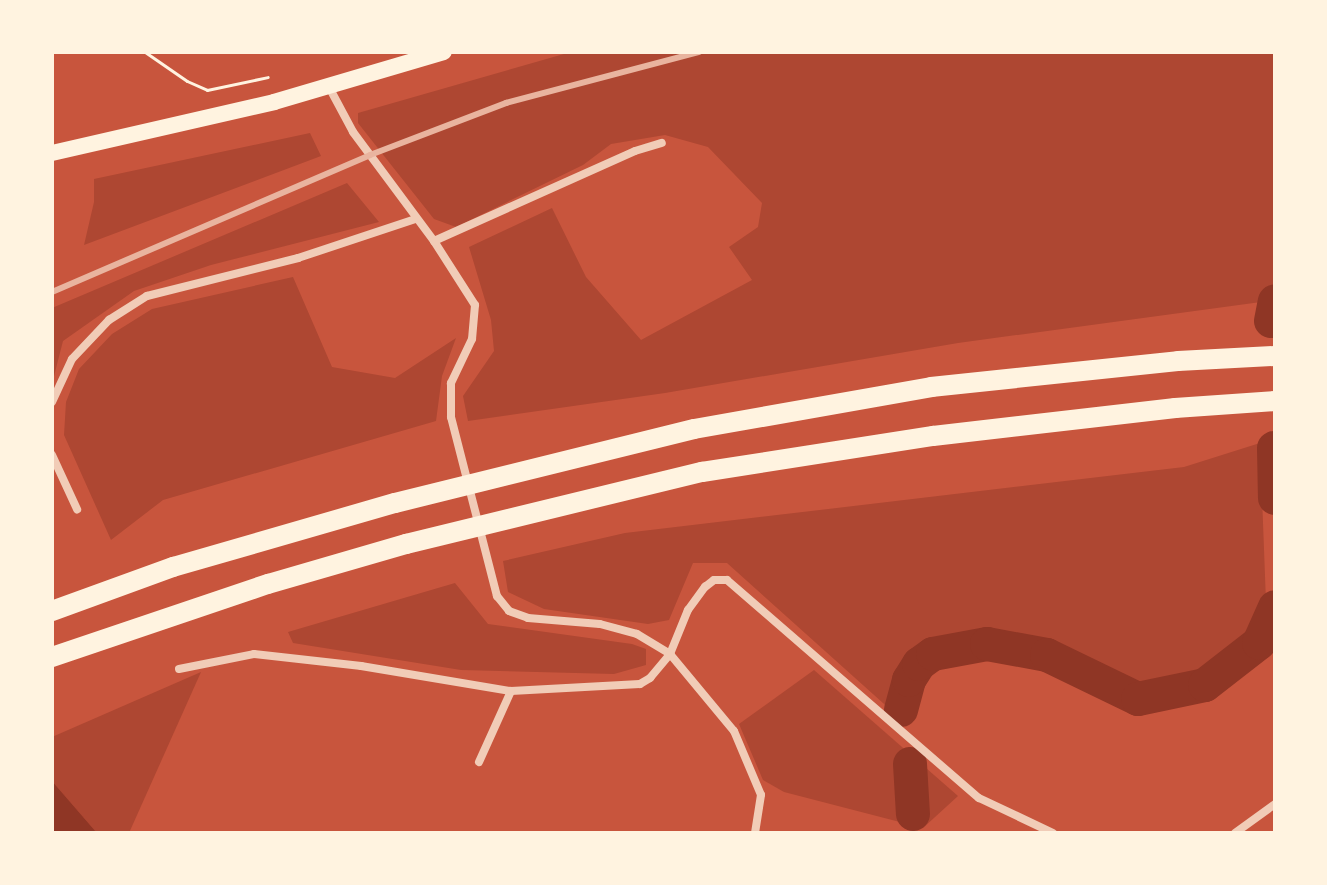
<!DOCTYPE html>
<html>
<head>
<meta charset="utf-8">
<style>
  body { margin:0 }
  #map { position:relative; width:1327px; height:885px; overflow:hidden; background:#c8553d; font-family:Bitter,serif }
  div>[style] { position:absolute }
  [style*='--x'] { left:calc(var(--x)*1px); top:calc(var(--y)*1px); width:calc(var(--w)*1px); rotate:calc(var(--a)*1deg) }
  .green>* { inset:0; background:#ae4732 }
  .water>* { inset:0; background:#8f3625 }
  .river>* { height:34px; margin:-17px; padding:0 17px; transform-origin:17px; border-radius:17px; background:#8f3625 }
  .path>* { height:3px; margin:-1.5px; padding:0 1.5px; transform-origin:1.5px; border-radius:1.5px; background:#fff3e0 }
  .minor>* { height:8px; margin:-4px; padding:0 4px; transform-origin:4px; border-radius:4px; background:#f1ccb7 }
  .secondary>* { height:16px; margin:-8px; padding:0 8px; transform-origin:8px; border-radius:8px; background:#fff3e0 }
  .motorway>* { height:20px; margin:-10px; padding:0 10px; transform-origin:10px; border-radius:10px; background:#fff3e0 }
  .rail>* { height:6px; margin:-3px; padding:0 3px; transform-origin:3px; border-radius:3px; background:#e9b49f }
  span { translate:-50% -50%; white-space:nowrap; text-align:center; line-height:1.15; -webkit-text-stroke:8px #fff3e0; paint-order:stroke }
  .frame { position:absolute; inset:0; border:54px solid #fff3e0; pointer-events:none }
</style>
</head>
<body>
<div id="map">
  <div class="green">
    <div style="clip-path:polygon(571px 52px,1275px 52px,1275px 300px,958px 343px,665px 393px,468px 421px,463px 396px,494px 351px,491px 320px,469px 247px,552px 208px,586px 277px,641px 340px,752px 280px,729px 247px,758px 227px,762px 203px,708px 147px,665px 135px,611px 144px,583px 165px,456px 227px,434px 219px,358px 123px,358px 113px)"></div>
    <div style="clip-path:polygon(310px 133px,321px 156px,84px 245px,94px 202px,94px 179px)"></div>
    <div style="clip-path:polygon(347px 183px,379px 222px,211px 265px,134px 291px,63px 341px,52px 384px,52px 308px)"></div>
    <div style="clip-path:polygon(293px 277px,332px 367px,395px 378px,456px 338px,442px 376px,436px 421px,163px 500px,111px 540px,64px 435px,66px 402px,79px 369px,112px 334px,152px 309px)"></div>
    <div style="clip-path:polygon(1260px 443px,1266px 602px,1247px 637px,1201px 671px,1135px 684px,1049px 640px,984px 634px,907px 654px,893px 712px,727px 563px,693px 563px,669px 620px,648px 624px,544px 609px,508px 592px,503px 561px,625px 533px,1184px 467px)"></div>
    <div style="clip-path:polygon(455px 583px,488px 624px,632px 644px,646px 649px,646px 665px,614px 674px,461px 670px,293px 643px,288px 632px)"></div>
    <div style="clip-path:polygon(814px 670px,958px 796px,923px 828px,784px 792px,763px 780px,739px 724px)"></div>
    <div style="clip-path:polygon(201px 672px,129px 833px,97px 833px,52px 781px,52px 737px)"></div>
  </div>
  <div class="water">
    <div style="clip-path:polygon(52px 781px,97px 833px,52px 833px)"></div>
  </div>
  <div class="river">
    <div style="--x:1271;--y:321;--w:20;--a:-79"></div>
    <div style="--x:1274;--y:448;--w:50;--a:88.9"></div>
    <div style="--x:901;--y:710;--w:31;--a:-75"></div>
    <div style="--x:909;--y:680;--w:19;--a:-58"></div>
    <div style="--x:919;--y:664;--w:17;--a:-36"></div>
    <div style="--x:933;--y:654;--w:55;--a:-10.5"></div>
    <div style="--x:987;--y:644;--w:61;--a:10.4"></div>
    <div style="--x:1047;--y:655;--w:101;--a:25.8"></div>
    <div style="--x:1138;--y:699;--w:68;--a:-11.8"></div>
    <div style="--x:1205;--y:685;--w:68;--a:-37.9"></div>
    <div style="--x:1259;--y:643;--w:39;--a:-66"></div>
    <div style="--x:910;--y:764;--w:50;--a:86.6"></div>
  </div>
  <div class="path">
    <div style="--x:145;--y:52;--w:51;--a:34.6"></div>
    <div style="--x:187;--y:81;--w:22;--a:24"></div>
    <div style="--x:207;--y:90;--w:62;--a:-12"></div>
  </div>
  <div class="minor">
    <div style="--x:329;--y:87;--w:51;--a:61.9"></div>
    <div style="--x:353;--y:132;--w:136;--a:53.4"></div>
    <div style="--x:434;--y:241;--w:76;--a:57.4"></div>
    <div style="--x:475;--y:305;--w:34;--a:95"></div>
    <div style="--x:472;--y:339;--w:49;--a:115.5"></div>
    <div style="--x:451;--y:383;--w:34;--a:90"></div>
    <div style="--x:451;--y:417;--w:185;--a:75.6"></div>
    <div style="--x:497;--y:596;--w:19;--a:51"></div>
    <div style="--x:509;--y:611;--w:20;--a:20"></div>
    <div style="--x:528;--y:618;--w:72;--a:4.8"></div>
    <div style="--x:600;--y:624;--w:38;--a:15"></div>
    <div style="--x:637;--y:634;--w:39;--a:31"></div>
    <div style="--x:670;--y:654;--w:100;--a:50.3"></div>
    <div style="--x:734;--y:731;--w:69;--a:67.1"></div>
    <div style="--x:761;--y:795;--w:38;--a:99"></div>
    <div style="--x:434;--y:241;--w:220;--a:-24.1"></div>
    <div style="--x:635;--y:151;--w:28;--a:-17"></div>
    <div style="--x:52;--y:402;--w:47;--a:-65.1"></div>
    <div style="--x:72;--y:359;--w:54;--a:-46.5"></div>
    <div style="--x:109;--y:320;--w:45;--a:-32.3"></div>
    <div style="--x:147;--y:296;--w:156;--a:-14.1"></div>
    <div style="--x:298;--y:258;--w:123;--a:-18.4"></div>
    <div style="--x:52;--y:455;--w:60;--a:65.2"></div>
    <div style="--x:179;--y:669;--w:76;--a:-11.3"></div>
    <div style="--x:254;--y:654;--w:108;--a:6.4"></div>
    <div style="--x:361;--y:666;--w:152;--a:9.5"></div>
    <div style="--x:511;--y:691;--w:129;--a:-3.1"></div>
    <div style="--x:640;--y:684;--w:12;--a:-31"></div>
    <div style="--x:650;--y:678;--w:31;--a:-50"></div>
    <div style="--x:670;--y:654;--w:48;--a:-67.8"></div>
    <div style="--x:688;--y:610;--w:29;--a:-54"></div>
    <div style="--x:705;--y:587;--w:11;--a:-38"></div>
    <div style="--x:714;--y:580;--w:13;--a:0"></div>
    <div style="--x:727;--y:580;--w:333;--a:40.9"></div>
    <div style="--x:979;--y:798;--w:82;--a:25.3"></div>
    <div style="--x:479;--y:762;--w:78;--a:-65.7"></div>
    <div style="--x:1235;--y:833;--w:49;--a:-35.9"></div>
  </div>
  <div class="secondary">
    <div style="--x:52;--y:153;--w:228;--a:-12.9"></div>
    <div style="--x:274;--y:102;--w:177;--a:-16.4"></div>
  </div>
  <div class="motorway">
    <div style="--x:52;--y:611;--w:129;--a:-20"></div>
    <div style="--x:173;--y:567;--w:231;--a:-16.1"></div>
    <div style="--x:395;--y:503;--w:308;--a:-13.9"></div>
    <div style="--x:694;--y:429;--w:241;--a:-10"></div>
    <div style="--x:931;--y:387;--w:248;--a:-6"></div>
    <div style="--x:1178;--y:361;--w:97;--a:-3"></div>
    <div style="--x:52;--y:657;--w:228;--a:-18.7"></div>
    <div style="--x:268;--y:584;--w:144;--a:-16.2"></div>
    <div style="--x:406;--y:544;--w:305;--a:-13.7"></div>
    <div style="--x:702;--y:472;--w:234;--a:-8.9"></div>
    <div style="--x:933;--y:436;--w:244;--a:-6.6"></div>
    <div style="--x:1175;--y:408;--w:100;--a:-4"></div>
  </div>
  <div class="rail">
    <div style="--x:52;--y:292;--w:346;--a:-23.3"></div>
    <div style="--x:370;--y:155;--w:146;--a:-20.9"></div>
    <div style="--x:506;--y:103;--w:200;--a:-14.8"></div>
  </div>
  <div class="frame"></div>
</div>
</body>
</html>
